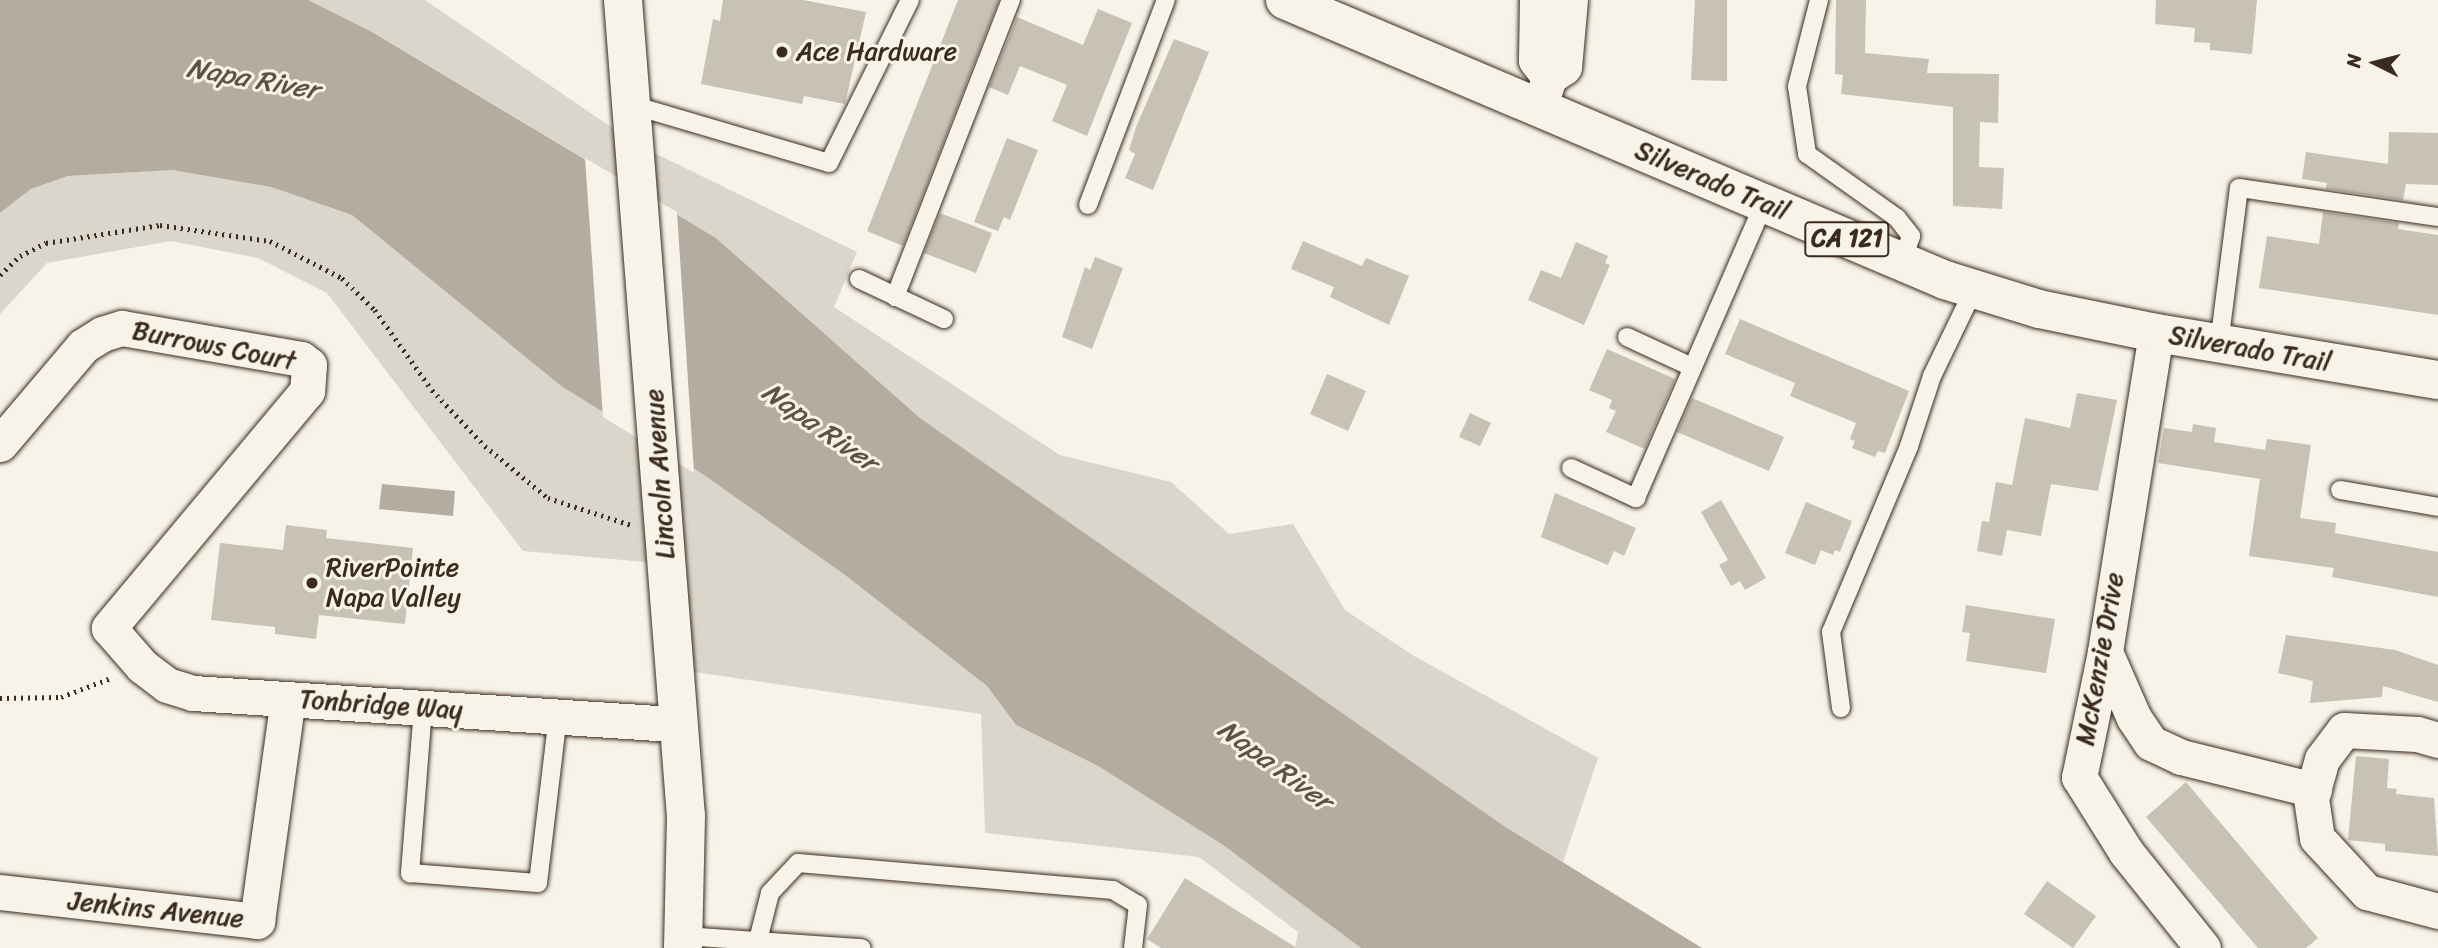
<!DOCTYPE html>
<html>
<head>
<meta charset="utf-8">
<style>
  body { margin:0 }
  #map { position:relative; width:2438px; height:948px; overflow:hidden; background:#f7f3e8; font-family:Sriracha,sans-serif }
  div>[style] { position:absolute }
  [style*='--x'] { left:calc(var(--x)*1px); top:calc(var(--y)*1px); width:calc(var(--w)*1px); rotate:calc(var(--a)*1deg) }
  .green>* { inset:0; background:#dbd6cb }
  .water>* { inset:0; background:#b4aca0 }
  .pier>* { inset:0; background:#f7f3e8 }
  .building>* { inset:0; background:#c8c1b6 }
  .path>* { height:4.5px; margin-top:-2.25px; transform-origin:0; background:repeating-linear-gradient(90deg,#3b2a1e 0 2px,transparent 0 7px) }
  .roads { filter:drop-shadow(0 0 2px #3b2a1e) drop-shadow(0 0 2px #3b2a1e) }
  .service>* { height:18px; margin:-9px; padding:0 9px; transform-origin:9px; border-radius:9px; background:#f7f3e8 }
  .minor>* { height:35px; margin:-17.5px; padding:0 17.5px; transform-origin:17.5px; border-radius:17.5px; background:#f7f3e8 }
  .secondary>* { height:38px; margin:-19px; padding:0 19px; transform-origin:19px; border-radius:19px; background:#f7f3e8 }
  .primary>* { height:38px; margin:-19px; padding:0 19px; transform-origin:19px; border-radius:19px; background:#f7f3e8 }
  .dots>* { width:19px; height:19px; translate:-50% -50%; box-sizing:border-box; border:4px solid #f7f3e8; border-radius:50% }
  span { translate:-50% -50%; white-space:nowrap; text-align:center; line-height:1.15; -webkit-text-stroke:6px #f7f3e8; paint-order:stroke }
  .shield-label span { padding:2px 5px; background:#f7f3e8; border:2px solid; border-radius:5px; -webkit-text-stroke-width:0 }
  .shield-label { font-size:24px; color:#3b2a1e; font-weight:700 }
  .poi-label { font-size:26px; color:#3b2a1e }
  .left { translate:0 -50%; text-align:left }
  .street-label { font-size:26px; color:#3b2a1e }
  .water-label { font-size:28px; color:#5f5145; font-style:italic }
  .north { position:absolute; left:2340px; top:28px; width:70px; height:70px; -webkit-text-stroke:5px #f7f3e8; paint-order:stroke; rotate:276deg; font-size:19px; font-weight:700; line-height:28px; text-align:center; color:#3b2a1e }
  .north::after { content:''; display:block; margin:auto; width:24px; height:32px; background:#3b2a1e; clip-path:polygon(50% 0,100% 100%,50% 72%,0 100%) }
</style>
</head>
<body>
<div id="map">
  <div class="green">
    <div style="clip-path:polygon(308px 0,425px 0,636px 144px,857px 252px,834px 307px,1060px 455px,1171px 482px,1229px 534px,1293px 524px,1345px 610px,1414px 656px,1598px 758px,1563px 862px,1504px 826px,920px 418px,716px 238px,372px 32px)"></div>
    <div style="clip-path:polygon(172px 170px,271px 187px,352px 215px,561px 386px,704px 475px,845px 575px,987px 686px,1016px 725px,1098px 766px,1223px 845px,1361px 948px,1295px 948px,1298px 932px,1199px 857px,985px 833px,981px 714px,674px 669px,667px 564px,523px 551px,327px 293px,258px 258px,171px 241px,47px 263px,0 314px,0 213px,31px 189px,68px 176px)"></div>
  </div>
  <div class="water">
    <div style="clip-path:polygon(0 0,308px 0,372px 32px,716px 238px,920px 418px,1504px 826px,1702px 948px,1361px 948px,1223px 845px,1098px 766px,1016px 725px,987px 686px,845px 575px,704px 475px,561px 386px,352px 215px,271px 187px,172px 170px,68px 176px,31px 189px,0 213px)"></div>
    <div style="clip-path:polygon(382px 484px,455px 491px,453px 516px,379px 509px)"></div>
  </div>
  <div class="pier">
    <div style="clip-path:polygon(585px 158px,677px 212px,694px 473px,603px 417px)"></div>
  </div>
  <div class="building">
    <div style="clip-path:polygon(723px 0,803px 0,866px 12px,845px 104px,804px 96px,802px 104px,701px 84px,713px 19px,720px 21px)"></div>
    <div style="clip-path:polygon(958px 0,999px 0,903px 246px,867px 231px)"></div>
    <div style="clip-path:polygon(1695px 0,1727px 0,1727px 81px,1691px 80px)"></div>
    <div style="clip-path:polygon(1836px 0,1866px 0,1865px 53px,1929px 59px,1927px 73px,1999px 74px,1998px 123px,1980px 122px,1979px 167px,2004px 168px,2002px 209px,1953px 206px,1953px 107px,1841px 94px,1843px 75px,1835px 74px)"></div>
    <div style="clip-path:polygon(2156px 0,2257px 0,2252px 54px,2210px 50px,2210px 43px,2194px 42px,2195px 28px,2155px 24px)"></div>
    <div style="clip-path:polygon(1098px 9px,1132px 23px,1087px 136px,1052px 121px,1067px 85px,1020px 66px,1008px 95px,989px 87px,1017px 17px,1083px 45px)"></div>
    <div style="clip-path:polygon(1174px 39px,1209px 52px,1153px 190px,1125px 178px,1135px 154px,1129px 150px,1136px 127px)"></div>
    <div style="clip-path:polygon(2389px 132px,2438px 133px,2438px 185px,2406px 184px,2403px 200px,2326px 189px,2327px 183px,2302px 179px,2306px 152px,2388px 164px)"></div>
    <div style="clip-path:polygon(1007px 138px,1038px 150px,1010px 220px,1004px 217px,998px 231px,974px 222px)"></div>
    <div style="clip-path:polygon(2323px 212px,2399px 223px,2398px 229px,2438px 235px,2438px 315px,2259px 288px,2267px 236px,2319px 244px)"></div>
    <div style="clip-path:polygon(940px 213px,992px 233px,976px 273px,924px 253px)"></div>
    <div style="clip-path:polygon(1303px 241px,1362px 266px,1366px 258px,1409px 276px,1389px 325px,1330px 297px,1334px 287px,1291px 269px)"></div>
    <div style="clip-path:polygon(1576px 242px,1608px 256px,1605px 263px,1610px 265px,1584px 325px,1528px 300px,1541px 270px,1561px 278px)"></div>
    <div style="clip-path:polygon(1095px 257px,1123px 268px,1092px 349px,1062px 337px,1085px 267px,1090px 270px)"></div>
    <div style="clip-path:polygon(1740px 319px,1909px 391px,1885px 453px,1878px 451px,1875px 457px,1852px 448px,1855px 441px,1850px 439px,1856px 423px,1790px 396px,1795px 383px,1725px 354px)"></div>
    <div style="clip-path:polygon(1607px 349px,1675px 379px,1645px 449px,1606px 432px,1616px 411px,1609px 408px,1612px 400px,1589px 390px)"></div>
    <div style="clip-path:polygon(1327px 374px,1366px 391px,1348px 431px,1310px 414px)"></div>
    <div style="clip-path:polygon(2077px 393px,2117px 400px,2098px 491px,2051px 484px,2041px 536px,2007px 530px,2002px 556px,1977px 551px,1982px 521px,1989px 522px,1996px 482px,2012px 485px,2025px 418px,2070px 428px)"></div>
    <div style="clip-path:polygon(1692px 398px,1784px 437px,1769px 471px,1677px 432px)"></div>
    <div style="clip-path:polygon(1470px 413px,1491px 423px,1480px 446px,1459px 437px)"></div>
    <div style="clip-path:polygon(2193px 424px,2216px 428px,2214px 442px,2265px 450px,2267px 439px,2311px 445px,2300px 518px,2336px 523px,2335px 533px,2438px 552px,2438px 597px,2332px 577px,2334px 568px,2249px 556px,2260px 479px,2158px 463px,2164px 428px,2192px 432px)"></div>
    <div style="clip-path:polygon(1555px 493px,1636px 528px,1624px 556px,1614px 551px,1608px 565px,1541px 537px)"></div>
    <div style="clip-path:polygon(1721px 500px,1766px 578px,1745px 590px,1740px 581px,1731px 586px,1719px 565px,1728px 560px,1701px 512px)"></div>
    <div style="clip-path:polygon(1806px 502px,1852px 521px,1840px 552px,1835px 550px,1833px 555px,1821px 550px,1815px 565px,1785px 553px)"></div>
    <div style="clip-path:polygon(286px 525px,327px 530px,326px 538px,413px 548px,405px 624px,319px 615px,316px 639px,275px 634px,275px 627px,211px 620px,220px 543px,283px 550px)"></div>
    <div style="clip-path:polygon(1966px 605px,2055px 619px,2046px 673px,1966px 661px,1970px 633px,1962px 632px)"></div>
    <div style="clip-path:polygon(2286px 635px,2395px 650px,2438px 665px,2438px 702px,2383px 686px,2382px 697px,2310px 703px,2313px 681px,2278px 673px)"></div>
    <div style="clip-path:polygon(2356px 756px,2389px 759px,2387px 788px,2397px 789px,2396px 794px,2434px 798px,2438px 856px,2385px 851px,2385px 844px,2348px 840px)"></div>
    <div style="clip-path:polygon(2186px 782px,2318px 938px,2306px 948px,2258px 948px,2146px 817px)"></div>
    <div style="clip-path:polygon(1185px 878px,1297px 948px,1161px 948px,1147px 939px)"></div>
    <div style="clip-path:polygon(2047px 881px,2096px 916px,2073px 948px,2024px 914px)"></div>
  </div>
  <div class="path">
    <div style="--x:0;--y:275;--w:28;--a:-44"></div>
    <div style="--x:20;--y:256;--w:29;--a:-27"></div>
    <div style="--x:46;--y:243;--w:115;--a:-9"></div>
    <div style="--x:160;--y:225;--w:111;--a:8.3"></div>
    <div style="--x:270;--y:241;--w:81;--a:27.2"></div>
    <div style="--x:342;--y:278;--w:46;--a:44.1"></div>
    <div style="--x:375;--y:310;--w:98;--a:54.5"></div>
    <div style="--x:432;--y:390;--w:77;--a:46.6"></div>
    <div style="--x:485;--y:446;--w:82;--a:39.5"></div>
    <div style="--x:548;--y:498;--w:87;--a:18"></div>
    <div style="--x:0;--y:698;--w:61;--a:-0.9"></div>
    <div style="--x:61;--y:697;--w:53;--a:-20.8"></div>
  </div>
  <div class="roads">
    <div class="service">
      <div style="--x:1819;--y:0;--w:89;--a:104.3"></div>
      <div style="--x:1797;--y:86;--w:69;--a:81.6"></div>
      <div style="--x:1807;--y:154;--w:110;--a:35.4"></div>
      <div style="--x:1897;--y:218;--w:23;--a:52"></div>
      <div style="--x:1911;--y:236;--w:28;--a:109"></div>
      <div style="--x:632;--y:105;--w:205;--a:16.4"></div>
      <div style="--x:829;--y:163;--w:182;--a:-63.6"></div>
      <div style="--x:1088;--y:205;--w:219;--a:-69.2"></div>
      <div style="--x:859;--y:279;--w:94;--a:25.2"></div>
      <div style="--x:895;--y:297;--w:319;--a:-68.7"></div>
      <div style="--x:1627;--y:337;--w:72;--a:24.8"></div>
      <div style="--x:2219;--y:344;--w:157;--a:-82.7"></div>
      <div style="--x:2239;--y:188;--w:201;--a:8.3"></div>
      <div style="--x:1571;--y:468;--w:72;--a:24.8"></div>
      <div style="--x:1636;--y:498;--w:322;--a:-66.5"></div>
      <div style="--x:2340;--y:490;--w:99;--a:9.8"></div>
      <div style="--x:423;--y:708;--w:166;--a:94.5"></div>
      <div style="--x:410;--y:873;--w:128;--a:4.5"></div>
      <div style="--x:538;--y:883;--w:168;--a:-83.2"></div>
      <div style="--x:1841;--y:708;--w:77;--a:-97.5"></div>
      <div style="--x:1831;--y:632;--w:202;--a:-67.2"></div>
      <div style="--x:1909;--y:446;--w:74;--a:-71.8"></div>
      <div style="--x:1932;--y:376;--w:97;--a:-64.2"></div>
      <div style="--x:684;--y:936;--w:178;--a:3.9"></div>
      <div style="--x:756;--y:948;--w:57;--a:-75.7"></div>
      <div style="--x:770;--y:893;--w:41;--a:-47"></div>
      <div style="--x:798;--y:863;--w:316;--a:4.9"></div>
      <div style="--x:1113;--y:890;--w:29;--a:31"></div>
      <div style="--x:1138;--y:905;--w:43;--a:96.6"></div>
    </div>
    <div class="minor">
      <div style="--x:1537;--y:0;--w:60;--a:91"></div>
      <div style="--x:1536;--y:60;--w:21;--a:53"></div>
      <div style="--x:1549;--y:77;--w:30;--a:107"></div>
      <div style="--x:1549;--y:77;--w:18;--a:-34"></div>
      <div style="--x:1564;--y:67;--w:67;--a:-84.9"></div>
      <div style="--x:2156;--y:333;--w:323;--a:99.1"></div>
      <div style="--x:2105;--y:652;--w:128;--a:101.7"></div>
      <div style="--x:2079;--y:777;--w:89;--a:57.9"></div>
      <div style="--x:2126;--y:852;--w:123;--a:51.3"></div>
      <div style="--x:0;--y:444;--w:128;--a:-49.7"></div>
      <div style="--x:83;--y:346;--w:22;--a:-32"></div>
      <div style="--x:102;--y:334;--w:21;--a:-17"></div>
      <div style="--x:122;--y:328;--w:182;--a:9.8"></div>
      <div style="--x:301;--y:359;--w:10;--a:37"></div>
      <div style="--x:309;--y:365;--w:26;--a:94"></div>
      <div style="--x:307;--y:391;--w:309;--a:129.9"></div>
      <div style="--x:109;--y:628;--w:50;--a:49"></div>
      <div style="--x:142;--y:666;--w:31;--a:37"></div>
      <div style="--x:167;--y:685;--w:27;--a:17"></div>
      <div style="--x:193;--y:693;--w:486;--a:3.7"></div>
      <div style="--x:2105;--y:652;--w:72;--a:66.3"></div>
      <div style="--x:2134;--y:718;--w:30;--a:56"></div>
      <div style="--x:2151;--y:743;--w:33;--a:25"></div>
      <div style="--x:2181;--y:757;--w:137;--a:13.9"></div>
      <div style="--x:2438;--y:740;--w:22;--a:-164"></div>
      <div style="--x:2417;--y:734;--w:73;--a:-176.9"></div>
      <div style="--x:2344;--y:730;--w:36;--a:127"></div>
      <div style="--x:2322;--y:759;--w:41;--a:105.8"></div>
      <div style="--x:2311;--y:798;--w:40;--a:81.5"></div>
      <div style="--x:2317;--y:838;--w:74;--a:47.2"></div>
      <div style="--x:2367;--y:892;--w:73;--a:15"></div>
      <div style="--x:0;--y:892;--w:259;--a:6.4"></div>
      <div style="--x:257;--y:921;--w:224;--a:-82.1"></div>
    </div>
    <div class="secondary">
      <div style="--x:623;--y:0;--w:818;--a:85.59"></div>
      <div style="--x:686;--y:816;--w:132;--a:91.3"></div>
    </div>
    <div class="primary">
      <div style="--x:1285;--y:0;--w:717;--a:22.99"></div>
      <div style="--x:1945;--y:280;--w:98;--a:17.1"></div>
      <div style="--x:2039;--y:309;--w:119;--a:11.6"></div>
      <div style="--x:2156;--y:333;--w:286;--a:9.5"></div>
    </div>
  </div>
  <div class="dots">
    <div style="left:782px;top:52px;background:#3b2a1e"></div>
    <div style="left:312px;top:583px;background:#3b2a1e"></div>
  </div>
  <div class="shield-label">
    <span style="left:1847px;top:239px">CA 121</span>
  </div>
  <div class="poi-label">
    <span class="left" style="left:796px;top:52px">Ace Hardware</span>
    <span class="left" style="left:326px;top:583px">RiverPointe<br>Napa Valley</span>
  </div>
  <div class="street-label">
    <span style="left:1712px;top:181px;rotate:23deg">Silverado Trail</span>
    <span style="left:214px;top:346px;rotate:11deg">Burrows Court</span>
    <span style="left:2250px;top:349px;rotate:10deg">Silverado Trail</span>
    <span style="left:660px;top:474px;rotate:-94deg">Lincoln Avenue</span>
    <span style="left:2100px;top:659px;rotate:-80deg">McKenzie Drive</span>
    <span style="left:381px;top:705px;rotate:4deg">Tonbridge Way</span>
    <span style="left:156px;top:910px;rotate:6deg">Jenkins Avenue</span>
  </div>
  <div class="water-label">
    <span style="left:253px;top:79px;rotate:10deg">Napa River</span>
    <span style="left:820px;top:427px;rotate:35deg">Napa River</span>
    <span style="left:1275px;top:765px;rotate:36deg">Napa River</span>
  </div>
  <div class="north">N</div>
</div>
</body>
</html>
